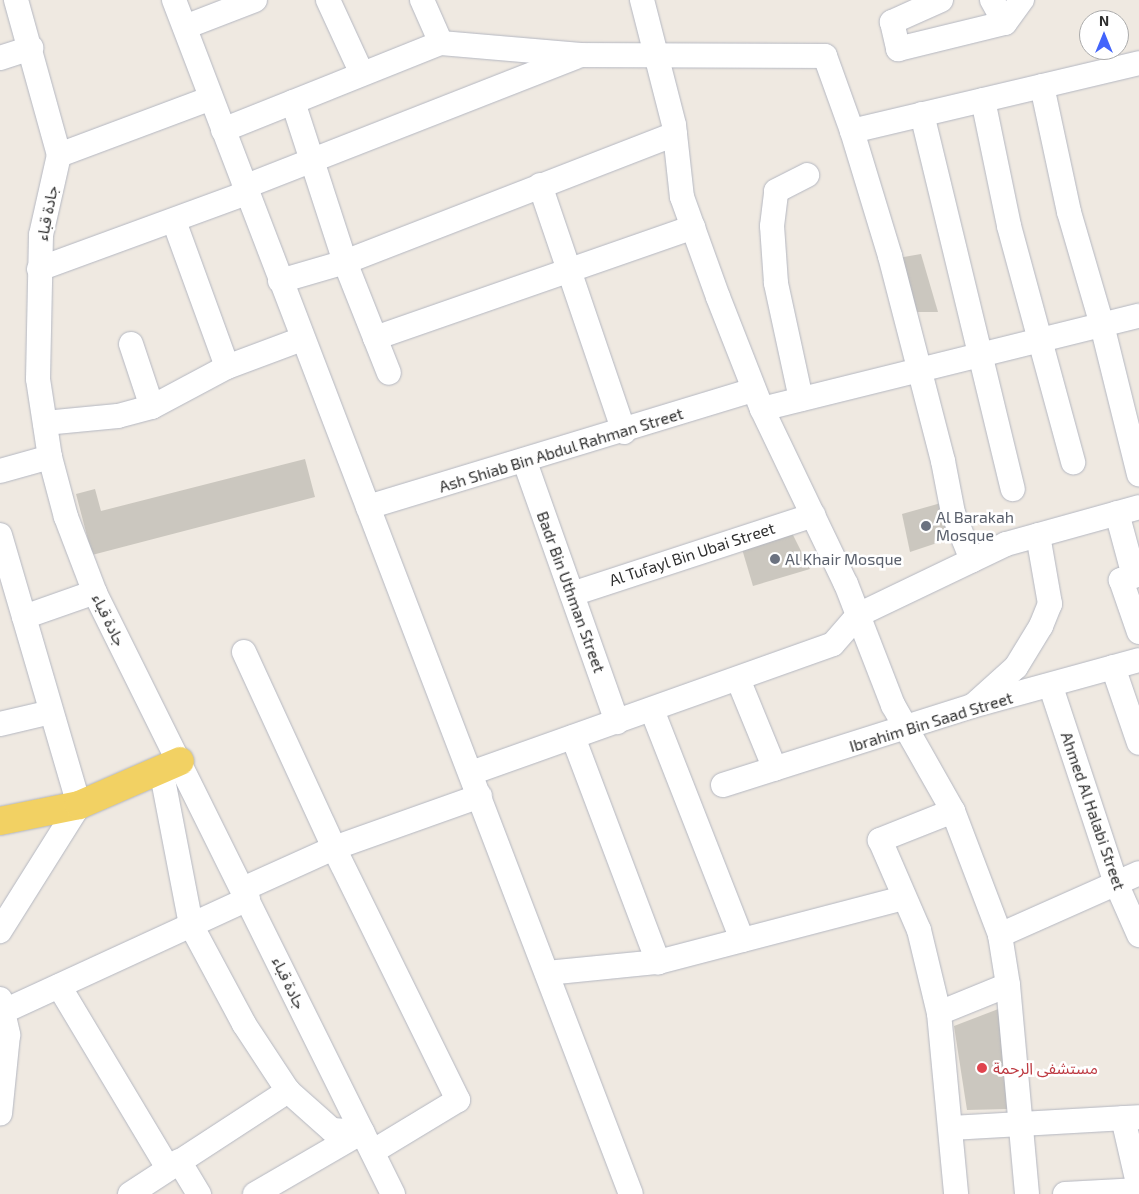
<!DOCTYPE html>
<html>
<head>
<meta charset="utf-8">
<style>
  body { margin:0 }
  #map { position:relative; width:1139px; height:1194px; overflow:hidden; background:#efe9e1; font-family:"Exo 2","Noto Sans Arabic",sans-serif }
  div>[style] { position:absolute }
  [style*='--x'] { left:calc(var(--x)*1px); top:calc(var(--y)*1px); width:calc(var(--w)*1px); rotate:calc(var(--a)*1deg) }
  .building>* { inset:0; background:#cbc7bf }
  .roads { filter:drop-shadow(0 0 1px #b4b7c1) drop-shadow(0 0 1px #b4b7c1) }
  .minor>* { height:24px; margin:-12px; padding:0 12px; transform-origin:12px; border-radius:12px; background:#fff }
  .major>* { height:28px; margin:-14px; padding:0 14px; transform-origin:14px; border-radius:14px; background:#f2d163 }
  .dots>* { width:14px; height:14px; translate:-50% -50%; box-sizing:border-box; border:2px solid #fff; border-radius:50% }
  span { translate:-50% -50%; white-space:nowrap; text-align:center; line-height:1.15; -webkit-text-stroke:5px #fff; paint-order:stroke }
  .street-label { font-size:16px; color:#2e2e2e }
  .worship-label { font-size:16px; color:#5b616d }
  .left { translate:0 -50%; text-align:left }
  .health-label { font-size:16px; color:#be3a42 }
  .north { position:absolute; left:1079px; top:10px; width:50px; height:50px; box-sizing:border-box; background:#fff; border:1px solid #ababab; border-radius:50%; rotate:0deg; font-size:14px; font-weight:700; line-height:20px; text-align:center; color:#2e2e2e }
  .north::after { content:''; display:block; margin:auto; width:18px; height:22px; background:#4264fb; clip-path:polygon(50% 0,100% 100%,50% 72%,0 100%) }
</style>
</head>
<body>
<div id="map">
  <div class="building">
    <div style="clip-path:polygon(921px 254px,938px 312px,912px 312px,898px 258px)"></div>
    <div style="clip-path:polygon(305px 459px,315px 497px,92px 555px,76px 494px,95px 489px,101px 511px)"></div>
    <div style="clip-path:polygon(941px 503px,952px 538px,910px 552px,902px 514px)"></div>
    <div style="clip-path:polygon(792px 533px,810px 569px,753px 586px,742px 549px)"></div>
    <div style="clip-path:polygon(1001px 1008px,1007px 1109px,967px 1110px,954px 1026px)"></div>
  </div>
  <div class="roads">
    <div class="minor">
      <div style="--x:16;--y:0;--w:161;--a:74.5"></div>
      <div style="--x:59;--y:155;--w:82;--a:102.7"></div>
      <div style="--x:41;--y:235;--w:144;--a:91.2"></div>
      <div style="--x:38;--y:379;--w:79;--a:81.3"></div>
      <div style="--x:50;--y:457;--w:62;--a:75.1"></div>
      <div style="--x:66;--y:517;--w:81;--a:69.1"></div>
      <div style="--x:95;--y:593;--w:671;--a:63.63"></div>
      <div style="--x:174;--y:0;--w:1278;--a:69.06"></div>
      <div style="--x:328;--y:0;--w:81;--a:65.3"></div>
      <div style="--x:422;--y:0;--w:47;--a:66.2"></div>
      <div style="--x:441;--y:43;--w:140;--a:4.9"></div>
      <div style="--x:580;--y:55;--w:245;--a:0.2"></div>
      <div style="--x:825;--y:56;--w:80;--a:70.2"></div>
      <div style="--x:852;--y:131;--w:131;--a:73.1"></div>
      <div style="--x:890;--y:256;--w:212;--a:75.5"></div>
      <div style="--x:943;--y:461;--w:53;--a:79.1"></div>
      <div style="--x:953;--y:513;--w:51;--a:68"></div>
      <div style="--x:642;--y:0;--w:129;--a:75.6"></div>
      <div style="--x:674;--y:125;--w:72;--a:83.7"></div>
      <div style="--x:682;--y:197;--w:106;--a:70.2"></div>
      <div style="--x:718;--y:297;--w:120;--a:68.6"></div>
      <div style="--x:762;--y:409;--w:194;--a:64.4"></div>
      <div style="--x:846;--y:584;--w:130;--a:68.8"></div>
      <div style="--x:893;--y:705;--w:122;--a:60.5"></div>
      <div style="--x:953;--y:811;--w:133;--a:69.2"></div>
      <div style="--x:1000;--y:935;--w:51;--a:80.9"></div>
      <div style="--x:1008;--y:985;--w:210;--a:84.8"></div>
      <div style="--x:941;--y:0;--w:54;--a:155.8"></div>
      <div style="--x:892;--y:22;--w:28;--a:77"></div>
      <div style="--x:898;--y:49;--w:110;--a:-13.7"></div>
      <div style="--x:1005;--y:23;--w:29;--a:-54"></div>
      <div style="--x:992;--y:0;--w:26;--a:61"></div>
      <div style="--x:185;--y:27;--w:75;--a:-21.1"></div>
      <div style="--x:0;--y:58;--w:33;--a:-18"></div>
      <div style="--x:1042;--y:86;--w:129;--a:77.9"></div>
      <div style="--x:1069;--y:212;--w:118;--a:73.7"></div>
      <div style="--x:1102;--y:325;--w:154;--a:76.1"></div>
      <div style="--x:983;--y:100;--w:129;--a:78.3"></div>
      <div style="--x:1009;--y:226;--w:245;--a:74.8"></div>
      <div style="--x:293;--y:102;--w:168;--a:72"></div>
      <div style="--x:345;--y:262;--w:119;--a:68.4"></div>
      <div style="--x:922;--y:114;--w:386;--a:76.4"></div>
      <div style="--x:223;--y:130;--w:235;--a:-21.8"></div>
      <div style="--x:852;--y:131;--w:295;--a:-13.3"></div>
      <div style="--x:59;--y:155;--w:160;--a:-20.5"></div>
      <div style="--x:540;--y:185;--w:261;--a:71.2"></div>
      <div style="--x:244;--y:187;--w:356;--a:-21.4"></div>
      <div style="--x:174;--y:221;--w:155;--a:70"></div>
      <div style="--x:39;--y:269;--w:221;--a:-20.1"></div>
      <div style="--x:280;--y:281;--w:68;--a:-16.3"></div>
      <div style="--x:345;--y:262;--w:354;--a:-21.2"></div>
      <div style="--x:375;--y:338;--w:337;--a:-19.2"></div>
      <div style="--x:131;--y:344;--w:66;--a:71.6"></div>
      <div style="--x:801;--y:399;--w:119;--a:-102.2"></div>
      <div style="--x:776;--y:283;--w:57;--a:-94"></div>
      <div style="--x:772;--y:226;--w:35;--a:-83"></div>
      <div style="--x:776;--y:191;--w:35;--a:-27"></div>
      <div style="--x:762;--y:409;--w:388;--a:-13.9"></div>
      <div style="--x:45;--y:423;--w:73;--a:-5.5"></div>
      <div style="--x:118;--y:416;--w:35;--a:-15"></div>
      <div style="--x:152;--y:407;--w:85;--a:-28.1"></div>
      <div style="--x:227;--y:367;--w:80;--a:-20.5"></div>
      <div style="--x:525;--y:462;--w:276;--a:70.5"></div>
      <div style="--x:0;--y:471;--w:52;--a:-15.6"></div>
      <div style="--x:368;--y:507;--w:403;--a:-16.9"></div>
      <div style="--x:1117;--y:513;--w:65;--a:74.9"></div>
      <div style="--x:1134;--y:576;--w:14;--a:163"></div>
      <div style="--x:1121;--y:580;--w:55;--a:70.9"></div>
      <div style="--x:0;--y:535;--w:281;--a:73.7"></div>
      <div style="--x:79;--y:805;--w:149;--a:122.1"></div>
      <div style="--x:572;--y:594;--w:254;--a:-18.1"></div>
      <div style="--x:24;--y:617;--w:75;--a:-19.4"></div>
      <div style="--x:244;--y:652;--w:216;--a:65.3"></div>
      <div style="--x:334;--y:848;--w:281;--a:63.8"></div>
      <div style="--x:458;--y:1100;--w:100;--a:148.8"></div>
      <div style="--x:1113;--y:667;--w:80;--a:71.1"></div>
      <div style="--x:738;--y:679;--w:97;--a:67.7"></div>
      <div style="--x:1051;--y:687;--w:206;--a:71.7"></div>
      <div style="--x:1116;--y:883;--w:57;--a:66.1"></div>
      <div style="--x:975;--y:704;--w:55;--a:-42.1"></div>
      <div style="--x:1016;--y:667;--w:48;--a:-58.6"></div>
      <div style="--x:1041;--y:626;--w:24;--a:-68"></div>
      <div style="--x:1050;--y:604;--w:70;--a:-99.9"></div>
      <div style="--x:652;--y:710;--w:247;--a:68.6"></div>
      <div style="--x:0;--y:724;--w:52;--a:-13.2"></div>
      <div style="--x:573;--y:737;--w:241;--a:69.3"></div>
      <div style="--x:161;--y:769;--w:159;--a:79.1"></div>
      <div style="--x:191;--y:925;--w:112;--a:61.8"></div>
      <div style="--x:244;--y:1024;--w:80;--a:56.7"></div>
      <div style="--x:288;--y:1091;--w:59;--a:41.6"></div>
      <div style="--x:332;--y:1130;--w:30;--a:4"></div>
      <div style="--x:471;--y:773;--w:384;--a:-19.6"></div>
      <div style="--x:833;--y:644;--w:38;--a:-49"></div>
      <div style="--x:858;--y:615;--w:164;--a:-25.6"></div>
      <div style="--x:1006;--y:544;--w:138;--a:-15.5"></div>
      <div style="--x:723;--y:785;--w:261;--a:-17.6"></div>
      <div style="--x:972;--y:706;--w:173;--a:-15.4"></div>
      <div style="--x:953;--y:811;--w:79;--a:158.3"></div>
      <div style="--x:880;--y:840;--w:98;--a:66.6"></div>
      <div style="--x:919;--y:930;--w:85;--a:76.5"></div>
      <div style="--x:939;--y:1013;--w:182;--a:84.6"></div>
      <div style="--x:243;--y:889;--w:100;--a:-24.3"></div>
      <div style="--x:334;--y:848;--w:155;--a:-19.6"></div>
      <div style="--x:1000;--y:935;--w:152;--a:-24"></div>
      <div style="--x:547;--y:973;--w:112;--a:-5.7"></div>
      <div style="--x:658;--y:962;--w:254;--a:-14.6"></div>
      <div style="--x:59;--y:986;--w:212;--a:59.1"></div>
      <div style="--x:0;--y:999;--w:37;--a:77"></div>
      <div style="--x:8;--y:1035;--w:79;--a:95.8"></div>
      <div style="--x:0;--y:1013;--w:273;--a:-24.7"></div>
      <div style="--x:939;--y:1013;--w:74;--a:-22.1"></div>
      <div style="--x:1123;--y:1118;--w:72;--a:77.1"></div>
      <div style="--x:951;--y:1128;--w:188;--a:-3.3"></div>
      <div style="--x:179;--y:1161;--w:39;--a:59"></div>
      <div style="--x:130;--y:1194;--w:189;--a:-33.1"></div>
      <div style="--x:255;--y:1194;--w:124;--a:-30.1"></div>
      <div style="--x:1065;--y:1194;--w:74;--a:-3.1"></div>
    </div>
    <div class="major">
      <div style="--x:0;--y:821;--w:81;--a:-11.4"></div>
      <div style="--x:79;--y:805;--w:110;--a:-23.5"></div>
    </div>
  </div>
  <div class="dots">
    <div style="left:926px;top:526px;background:#6b7280"></div>
    <div style="left:775px;top:559px;background:#6b7280"></div>
    <div style="left:982px;top:1068px;background:#e0444e"></div>
  </div>
  <div class="street-label">
    <span style="left:47px;top:213px;rotate:-79deg">جادة قباء</span>
    <span style="left:561px;top:450px;rotate:-17deg">Ash Shiab Bin Abdul Rahman Street</span>
    <span style="left:692px;top:554px;rotate:-18deg">Al Tufayl Bin Ubai Street</span>
    <span style="left:571px;top:592px;rotate:70deg">Badr Bin Uthman Street</span>
    <span style="left:109px;top:620px;rotate:64deg">جادة قباء</span>
    <span style="left:931px;top:722px;rotate:-17deg">Ibrahim Bin Saad Street</span>
    <span style="left:1093px;top:811px;rotate:71deg">Ahmed Al Halabi Street</span>
    <span style="left:289px;top:983px;rotate:64deg">جادة قباء</span>
  </div>
  <div class="worship-label">
    <span class="left" style="left:936px;top:526px">Al Barakah<br>Mosque</span>
    <span class="left" style="left:785px;top:559px">Al Khair Mosque</span>
  </div>
  <div class="health-label">
    <span class="left" style="left:993px;top:1068px">مستشفى الرحمة</span>
  </div>
  <div class="north">N</div>
</div>
</body>
</html>
